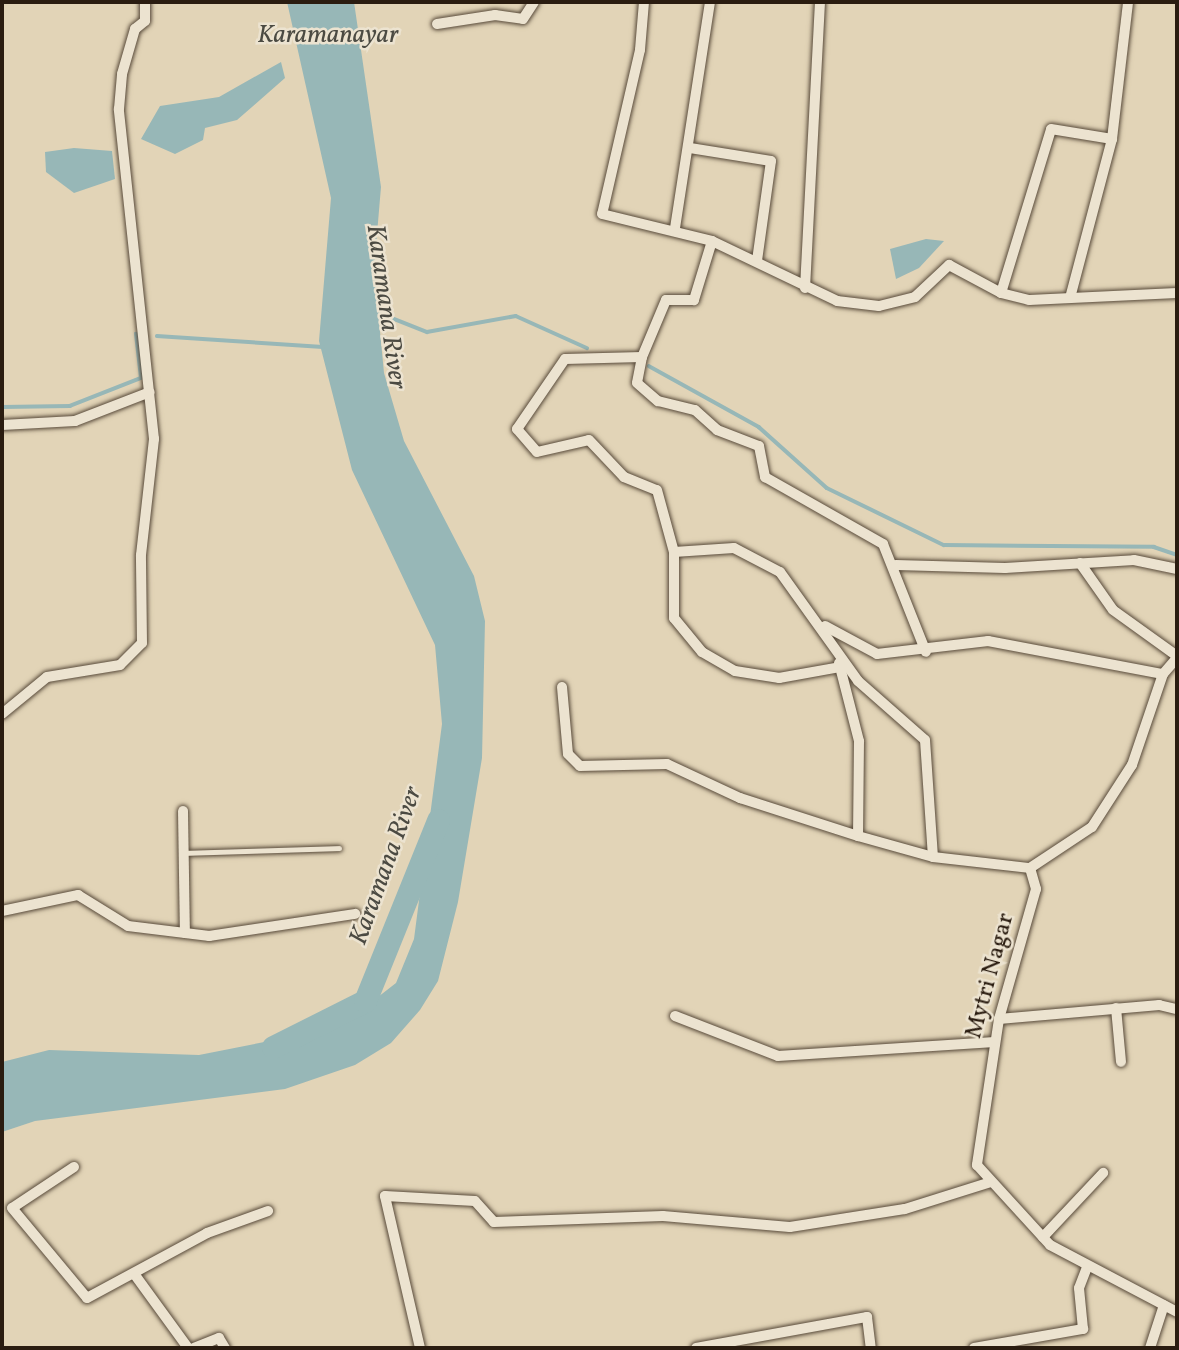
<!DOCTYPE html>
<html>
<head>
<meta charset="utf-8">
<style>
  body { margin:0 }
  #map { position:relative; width:1179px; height:1350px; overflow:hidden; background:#e2d4b7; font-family:Vollkorn,serif }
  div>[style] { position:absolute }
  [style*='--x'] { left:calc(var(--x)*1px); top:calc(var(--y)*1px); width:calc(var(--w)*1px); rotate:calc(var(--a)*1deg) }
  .water>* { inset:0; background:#97b7b7 }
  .stream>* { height:3.5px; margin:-1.75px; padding:0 1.75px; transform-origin:1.75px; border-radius:1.75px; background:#97b7b7 }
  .river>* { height:23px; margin:-11.5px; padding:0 11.5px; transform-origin:11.5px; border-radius:11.5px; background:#97b7b7 }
  .roads { filter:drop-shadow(0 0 2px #584a3a) drop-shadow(0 0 2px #584a3a) }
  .service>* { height:5px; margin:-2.5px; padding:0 2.5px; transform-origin:2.5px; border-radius:2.5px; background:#ece3d0 }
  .minor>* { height:10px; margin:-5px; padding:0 5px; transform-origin:5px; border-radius:5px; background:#ece3d0 }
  span { translate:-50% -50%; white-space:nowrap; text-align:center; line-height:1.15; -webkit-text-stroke:5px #ece3d0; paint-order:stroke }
  .street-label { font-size:24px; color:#2a1c10 }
  .water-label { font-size:26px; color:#4b4a42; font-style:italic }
  .frame { position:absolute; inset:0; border:4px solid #2a1c10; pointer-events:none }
</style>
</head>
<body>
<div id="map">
  <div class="water">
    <div style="clip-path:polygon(287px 2px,354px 2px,381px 187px,374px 269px,384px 373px,404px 441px,474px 576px,485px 621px,482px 758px,458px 902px,438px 981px,420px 1010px,391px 1043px,355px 1065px,285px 1089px,35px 1121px,2px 1132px,2px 1062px,49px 1050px,199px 1055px,290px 1037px,351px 1018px,396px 983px,414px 939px,442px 724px,435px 645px,352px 470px,319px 341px,331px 198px)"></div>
    <div style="clip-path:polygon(281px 62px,285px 78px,237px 120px,205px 128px,203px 140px,175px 154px,141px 139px,160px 106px,219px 97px)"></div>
    <div style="clip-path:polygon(74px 148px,112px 151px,115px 179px,74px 193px,46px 172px,45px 152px)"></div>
    <div style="clip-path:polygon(926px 239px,944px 241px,919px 268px,896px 279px,890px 249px)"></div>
  </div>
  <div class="stream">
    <div style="--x:374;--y:311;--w:57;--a:21.6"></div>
    <div style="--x:427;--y:332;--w:90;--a:-10.2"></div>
    <div style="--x:516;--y:316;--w:78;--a:24.3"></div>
    <div style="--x:157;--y:336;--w:166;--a:3.8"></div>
    <div style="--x:649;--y:366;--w:126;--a:29"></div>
    <div style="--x:759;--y:427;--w:91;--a:41.9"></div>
    <div style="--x:827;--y:488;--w:130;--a:26"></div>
    <div style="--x:944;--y:545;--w:210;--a:0.5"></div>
    <div style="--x:1154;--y:547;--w:24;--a:19"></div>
    <div style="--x:2;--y:407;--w:68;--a:-0.8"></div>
    <div style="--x:70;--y:406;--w:76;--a:-21.5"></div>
    <div style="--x:141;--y:378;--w:44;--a:-96.5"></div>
  </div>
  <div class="river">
    <div style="--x:273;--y:1047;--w:103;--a:-26.6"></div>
    <div style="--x:365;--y:1001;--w:195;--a:-68"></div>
  </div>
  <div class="roads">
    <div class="service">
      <div style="--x:184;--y:853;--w:155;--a:-1.8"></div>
    </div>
    <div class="minor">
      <div style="--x:644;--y:2;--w:48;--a:94.8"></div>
      <div style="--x:640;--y:50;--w:168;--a:103"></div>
      <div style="--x:602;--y:214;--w:113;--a:13.8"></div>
      <div style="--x:712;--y:241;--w:139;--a:25.6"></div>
      <div style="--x:837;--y:301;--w:42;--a:6.8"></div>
      <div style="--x:879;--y:306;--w:37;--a:-14"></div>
      <div style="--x:915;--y:297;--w:47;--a:-43.3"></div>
      <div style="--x:949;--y:265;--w:59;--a:28.3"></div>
      <div style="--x:1001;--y:293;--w:29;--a:14"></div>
      <div style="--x:1029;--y:300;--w:148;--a:-2.7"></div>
      <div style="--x:437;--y:24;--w:59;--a:-8.8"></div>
      <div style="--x:495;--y:15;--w:28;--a:8"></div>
      <div style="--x:523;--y:19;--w:20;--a:-57"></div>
      <div style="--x:690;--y:148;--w:82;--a:9.1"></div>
      <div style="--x:771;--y:161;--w:101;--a:98"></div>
      <div style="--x:675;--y:228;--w:229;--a:-81.2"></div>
      <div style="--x:712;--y:241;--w:62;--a:107"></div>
      <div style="--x:694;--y:300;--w:28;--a:180"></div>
      <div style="--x:666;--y:300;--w:62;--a:112.8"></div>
      <div style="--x:642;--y:357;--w:77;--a:178.5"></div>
      <div style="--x:565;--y:359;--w:85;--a:124.4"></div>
      <div style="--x:517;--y:429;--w:30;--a:49"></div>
      <div style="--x:537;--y:452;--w:53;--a:-13"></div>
      <div style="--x:589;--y:440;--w:51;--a:46.6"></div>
      <div style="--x:624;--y:477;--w:35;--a:22"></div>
      <div style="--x:657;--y:490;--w:64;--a:74.7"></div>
      <div style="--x:674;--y:552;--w:60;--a:-3.8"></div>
      <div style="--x:734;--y:548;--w:52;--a:27.6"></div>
      <div style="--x:780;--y:572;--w:134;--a:54.4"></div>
      <div style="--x:858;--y:681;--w:89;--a:41.4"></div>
      <div style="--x:925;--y:740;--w:117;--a:86.1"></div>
      <div style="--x:805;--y:288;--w:286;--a:-87"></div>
      <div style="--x:1001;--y:293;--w:171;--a:-73"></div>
      <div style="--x:1051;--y:129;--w:62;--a:9.3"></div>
      <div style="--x:1070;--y:298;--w:164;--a:-75.2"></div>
      <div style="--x:1112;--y:139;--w:138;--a:-83.3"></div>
      <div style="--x:642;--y:357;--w:26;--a:101"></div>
      <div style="--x:637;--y:383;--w:28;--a:41"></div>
      <div style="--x:658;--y:401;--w:38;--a:14"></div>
      <div style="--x:695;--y:410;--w:30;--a:42"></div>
      <div style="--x:717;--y:430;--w:45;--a:20.9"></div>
      <div style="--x:759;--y:446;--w:32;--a:79"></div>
      <div style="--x:765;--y:477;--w:136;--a:29.6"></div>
      <div style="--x:883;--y:544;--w:116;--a:68.3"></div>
      <div style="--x:2;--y:425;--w:73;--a:-3.1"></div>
      <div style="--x:75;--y:421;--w:80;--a:-21.1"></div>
      <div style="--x:674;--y:552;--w:66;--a:90"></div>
      <div style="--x:674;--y:618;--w:44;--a:50.5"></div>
      <div style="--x:702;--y:652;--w:38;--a:30"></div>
      <div style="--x:735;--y:671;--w:45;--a:9"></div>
      <div style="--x:779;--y:678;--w:63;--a:-10.1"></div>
      <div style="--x:1080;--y:563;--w:57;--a:54.9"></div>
      <div style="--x:1113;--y:610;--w:79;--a:35.7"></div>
      <div style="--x:896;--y:565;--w:109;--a:1.6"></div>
      <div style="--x:1005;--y:568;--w:129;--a:-3.5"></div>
      <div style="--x:1134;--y:560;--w:44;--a:11.8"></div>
      <div style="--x:825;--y:626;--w:59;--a:28.3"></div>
      <div style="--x:877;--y:654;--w:112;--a:-6.7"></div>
      <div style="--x:988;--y:641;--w:178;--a:10.7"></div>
      <div style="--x:839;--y:663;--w:81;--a:75.6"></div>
      <div style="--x:859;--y:741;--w:95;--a:90.6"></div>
      <div style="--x:562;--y:687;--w:67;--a:84.9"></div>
      <div style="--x:568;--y:754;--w:17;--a:45"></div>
      <div style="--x:580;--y:766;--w:87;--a:-1.3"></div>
      <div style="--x:667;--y:764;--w:81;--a:25"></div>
      <div style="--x:740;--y:798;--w:124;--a:17.9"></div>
      <div style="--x:858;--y:836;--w:78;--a:15.6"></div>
      <div style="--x:933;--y:857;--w:98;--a:6.5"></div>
      <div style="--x:1030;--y:868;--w:74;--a:-33.5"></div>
      <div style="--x:1092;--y:827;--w:74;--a:-57.2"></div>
      <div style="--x:1132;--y:765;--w:96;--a:-71.2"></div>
      <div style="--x:1163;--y:674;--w:21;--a:-49"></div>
      <div style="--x:2;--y:714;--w:58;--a:-39.4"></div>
      <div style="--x:47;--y:677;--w:74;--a:-9.3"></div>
      <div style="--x:120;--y:665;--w:31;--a:-45"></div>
      <div style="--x:142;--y:643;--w:88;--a:-90.7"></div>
      <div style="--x:141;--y:555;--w:117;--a:-83.6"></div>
      <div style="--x:154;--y:439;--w:332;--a:-96.1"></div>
      <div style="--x:119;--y:109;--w:35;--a:-85"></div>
      <div style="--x:122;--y:74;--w:47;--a:-73.9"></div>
      <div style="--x:135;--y:29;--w:13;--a:-39"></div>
      <div style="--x:145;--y:21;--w:19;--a:-90"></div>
      <div style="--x:183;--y:811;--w:122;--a:89.1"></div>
      <div style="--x:1030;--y:868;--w:22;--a:74"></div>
      <div style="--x:1036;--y:889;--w:135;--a:105.9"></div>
      <div style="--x:999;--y:1019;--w:148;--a:98.6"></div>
      <div style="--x:977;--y:1165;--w:108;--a:47.6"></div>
      <div style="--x:1050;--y:1245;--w:144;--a:27.8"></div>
      <div style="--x:2;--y:911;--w:78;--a:-11.9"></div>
      <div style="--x:78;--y:895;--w:59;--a:31.8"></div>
      <div style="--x:128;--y:926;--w:82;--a:7"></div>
      <div style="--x:209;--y:936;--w:148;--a:-8.6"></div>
      <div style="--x:1116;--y:1008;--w:54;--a:84.7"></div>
      <div style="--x:675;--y:1016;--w:110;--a:21.2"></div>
      <div style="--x:778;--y:1056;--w:217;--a:-3.7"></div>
      <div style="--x:999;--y:1019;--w:161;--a:-5"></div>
      <div style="--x:1159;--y:1005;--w:18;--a:13"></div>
      <div style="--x:74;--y:1167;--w:74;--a:146.5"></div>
      <div style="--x:12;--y:1208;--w:117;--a:50.2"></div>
      <div style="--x:87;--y:1298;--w:136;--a:-28.4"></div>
      <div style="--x:207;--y:1233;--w:65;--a:-19.8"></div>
      <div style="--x:1043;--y:1237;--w:88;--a:-46.8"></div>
      <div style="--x:135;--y:1275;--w:90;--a:54"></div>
      <div style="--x:194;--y:1348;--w:27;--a:-22"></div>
      <div style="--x:219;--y:1338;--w:12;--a:59"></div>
      <div style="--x:420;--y:1348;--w:156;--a:-103"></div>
      <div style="--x:385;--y:1196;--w:90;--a:3.2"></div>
      <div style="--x:475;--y:1201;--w:28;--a:48"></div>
      <div style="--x:494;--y:1222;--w:169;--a:-2"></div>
      <div style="--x:663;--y:1216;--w:127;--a:5"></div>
      <div style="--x:790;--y:1227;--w:116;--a:-8.9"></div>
      <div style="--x:905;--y:1209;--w:90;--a:-17.4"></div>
      <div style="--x:696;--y:1348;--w:174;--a:-10.3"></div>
      <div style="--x:867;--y:1317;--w:31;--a:83"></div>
      <div style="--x:974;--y:1348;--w:111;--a:-9.9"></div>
      <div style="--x:1083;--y:1329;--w:41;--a:-95.6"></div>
      <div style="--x:1079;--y:1288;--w:22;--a:-69"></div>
      <div style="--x:1150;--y:1348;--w:45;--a:-72"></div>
    </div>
  </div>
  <div class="street-label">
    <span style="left:991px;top:976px;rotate:-75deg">Mytri Nagar</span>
  </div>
  <div class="water-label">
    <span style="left:328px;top:36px">Karamanayar</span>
    <span style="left:385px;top:307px;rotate:82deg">Karamana River</span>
    <span style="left:387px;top:866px;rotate:-70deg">Karamana River</span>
  </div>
  <div class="frame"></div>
</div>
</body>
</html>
